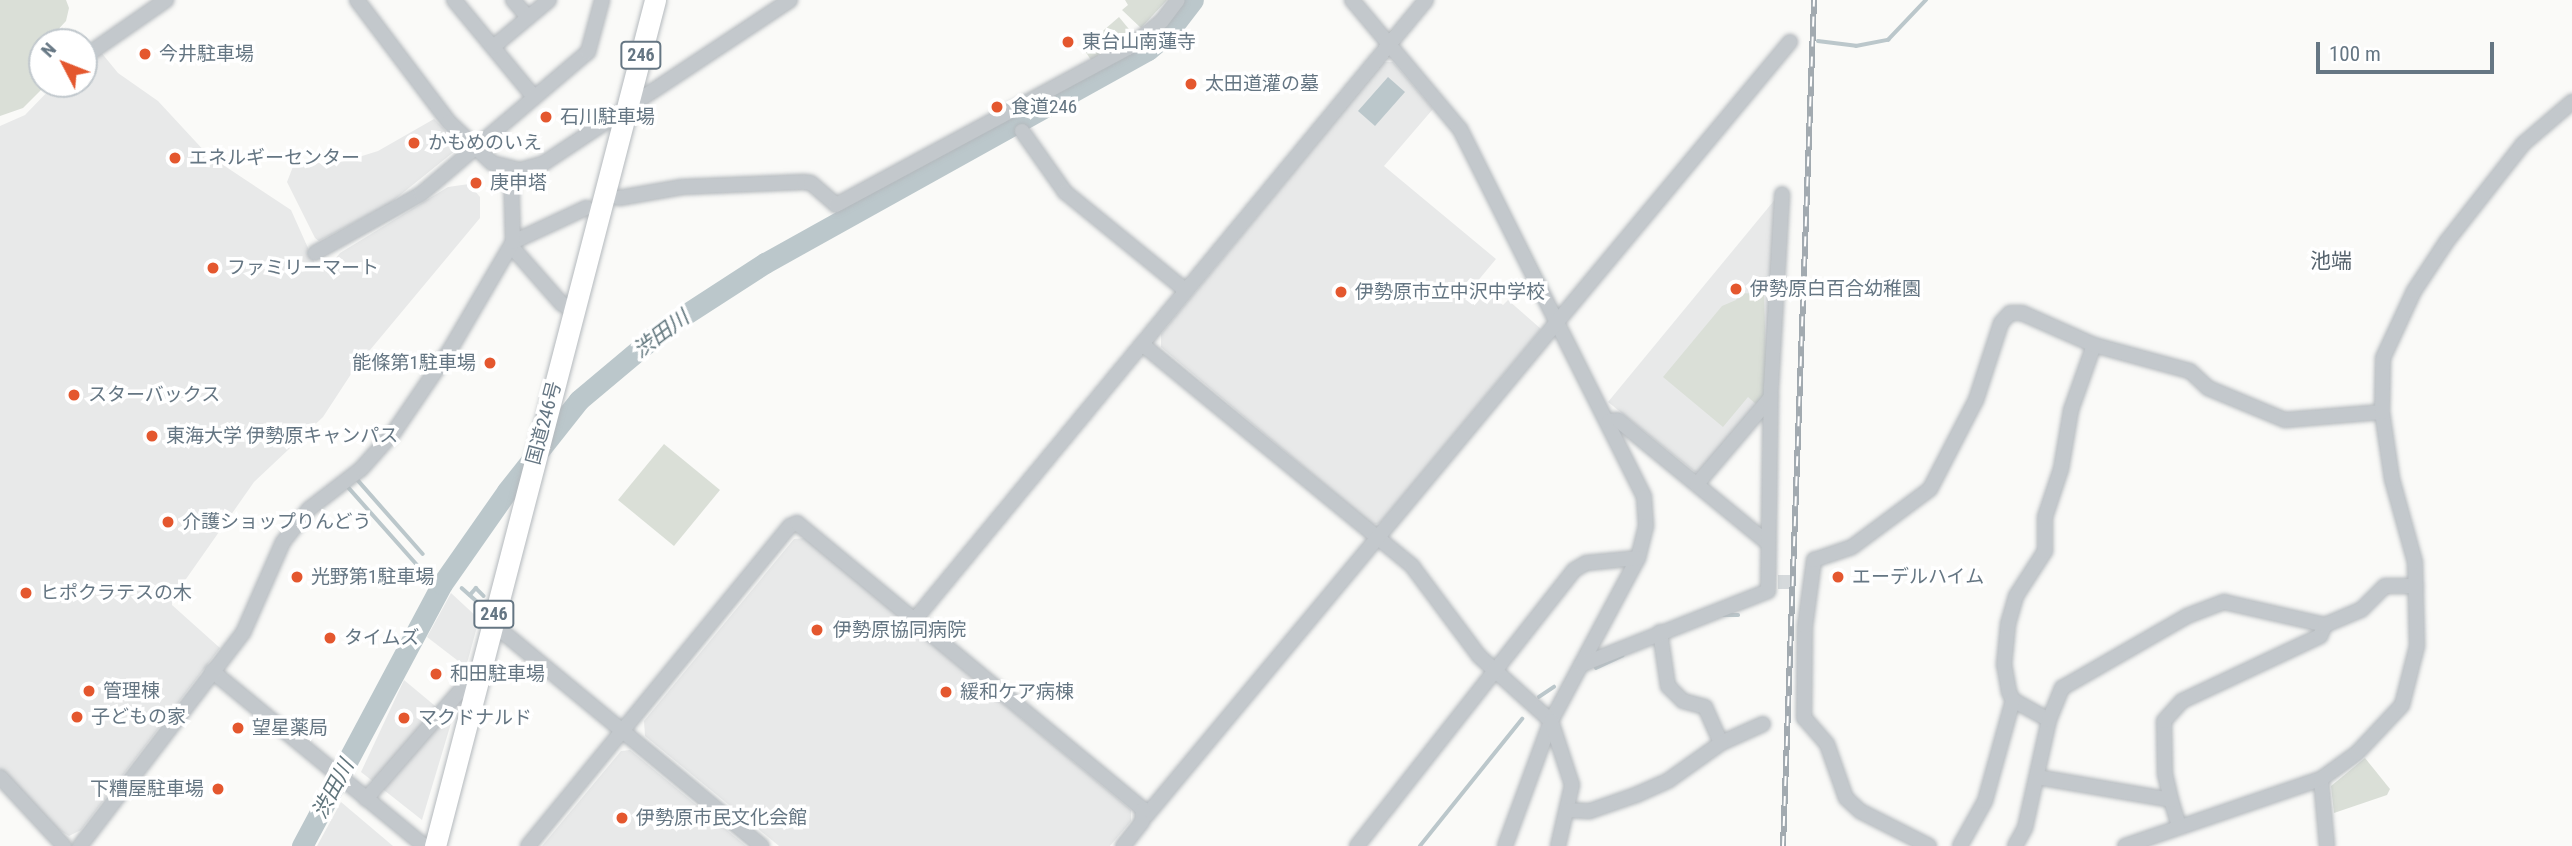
<!DOCTYPE html>
<html>
<head>
<meta charset="utf-8">
<style>
  body { margin:0 }
  #map { position:relative; width:2572px; height:846px; overflow:hidden; background:#fafaf8; font-family:"Roboto Condensed","Noto Sans JP",sans-serif }
  div>[style] { position:absolute }
  [style*='--x'] { left:calc(var(--x)*1px); top:calc(var(--y)*1px); width:calc(var(--w)*1px); rotate:calc(var(--a)*1deg) }
  .built>* { inset:0; background:#e8e9e9 }
  .green>* { inset:0; background:#dadfd7 }
  .water>* { inset:0; background:#bbc7cb }
  .stream>* { height:3.5px; margin:-1.75px; padding:0 1.75px; transform-origin:1.75px; border-radius:1.75px; background:#bbc7cb }
  .river>* { height:21px; margin:-10.5px; padding:0 10.5px; transform-origin:10.5px; border-radius:10.5px; background:#bbc7cb }
  .minor-tunnel>* { height:14px; margin-top:-7px; transform-origin:0; background:repeating-linear-gradient(90deg,#d5d9db 0 14px,transparent 0 21px) }
  .roads { filter:drop-shadow(0 0 2px #b4b9bd) drop-shadow(0 0 2px #b4b9bd) }
  .minor>* { height:14px; margin:-7px; padding:0 7px; transform-origin:7px; border-radius:7px; background:#c3c8cc }
  .highway>* { height:21px; margin:-10.5px; padding:0 10.5px; transform-origin:10.5px; border-radius:10.5px; background:#fff }
  .rail>* { height:6px; margin-top:-3px; transform-origin:0; background:repeating-linear-gradient(90deg,#fff 0 10px,#a2aab0 0 20px); box-sizing:border-box; border-block:2px solid #a2aab0 }
  .dots>* { width:19px; height:19px; translate:-50% -50%; box-sizing:border-box; border:4px solid #fff; border-radius:50% }
  span { translate:-50% -50%; white-space:nowrap; text-align:center; line-height:1.15; -webkit-text-stroke:7px #fff; paint-order:stroke }
  .shield-label span { padding:2px 5px; background:#fff; border:2px solid; border-radius:5px; -webkit-text-stroke-width:0 }
  .shield-label { font-size:18px; color:#657683; font-weight:700 }
  .poi-label { font-size:19px; color:#657683 }
  .left { translate:0 -50%; text-align:left }
  .right { translate:-100% -50%; text-align:right }
  .street-label { font-size:19px; color:#657683 }
  .neighbourhood-label { font-size:21px; color:#57646e }
  .water-label { font-size:21px; color:#60757c; font-style:italic }
  .north { position:absolute; left:28px; top:28px; width:70px; height:70px; box-sizing:border-box; background:#fff; border:2px solid #c1c8cd; border-radius:50%; rotate:312deg; font-size:19px; font-weight:700; line-height:28px; text-align:center; color:#657683 }
  .north::after { content:''; display:block; margin:auto; width:24px; height:32px; background:#e4572e; clip-path:polygon(50% 0,100% 100%,50% 72%,0 100%) }
  .scale { position:absolute; left:2316px; top:42px; width:178px; height:32px; box-sizing:border-box; border:4px solid #657683; border-top:0; padding-left:9px; font-size:21px; line-height:24px; white-space:nowrap; color:#657683; -webkit-text-stroke:5px #fff; paint-order:stroke }
</style>
</head>
<body>
<div id="map">
  <div class="built">
    <div style="clip-path:polygon(100px 51px,118px 73px,158px 101px,208px 155px,291px 210px,317px 268px,330px 265px,340px 253px,448px 187px,469px 184px,480px 197px,480px 218px,355px 368px,323px 417px,254px 482px,172px 599px,172px 605px,220px 648px,81px 830px,69px 836px,54px 827px,0 769px,0 126px,25px 115px,55px 84px,84px 84px,84px 61px)"></div>
    <div style="clip-path:polygon(1384px 62px,1393px 62px,1433px 109px,1384px 166px,1496px 259px,1476px 283px,1503px 305px,1508px 300px,1541px 329px,1380px 523px,1373px 525px,1161px 347px,1161px 334px)"></div>
    <div style="clip-path:polygon(434px 119px,461px 146px,389px 204px,319px 241px,315px 238px,287px 182px,294px 164px,346px 161px,378px 151px)"></div>
    <div style="clip-path:polygon(1777px 197px,1767px 393px,1700px 472px,1695px 472px,1608px 402px)"></div>
    <div style="clip-path:polygon(805px 538px,1131px 810px,1131px 821px,1110px 846px,779px 846px,645px 736px,644px 721px,794px 539px)"></div>
    <div style="clip-path:polygon(451px 593px,479px 619px,466px 667px,427px 637px)"></div>
    <div style="clip-path:polygon(404px 680px,452px 720px,422px 820px,361px 772px)"></div>
    <div style="clip-path:polygon(630px 750px,746px 846px,542px 846px,621px 751px)"></div>
    <div style="clip-path:polygon(341px 802px,393px 846px,317px 846px)"></div>
  </div>
  <div class="green">
    <div style="clip-path:polygon(0 0,66px 0,69px 8px,66px 21px,54px 34px,59px 42px,42px 42px,42px 84px,47px 84px,23px 108px,0 116px)"></div>
    <div style="clip-path:polygon(1125px 0,1167px 0,1141px 28px,1122px 10px,1128px 5px)"></div>
    <div style="clip-path:polygon(1119px 17px,1133px 34px,1091px 60px,1083px 48px)"></div>
    <div style="clip-path:polygon(1739px 293px,1764px 294px,1767px 393px,1757px 405px,1748px 397px,1723px 427px,1663px 377px,1722px 306px,1736px 300px)"></div>
    <div style="clip-path:polygon(664px 444px,720px 490px,674px 546px,618px 500px)"></div>
    <div style="clip-path:polygon(2365px 758px,2390px 789px,2387px 795px,2334px 813px,2331px 786px)"></div>
  </div>
  <div class="water">
    <div style="clip-path:polygon(1388px 77px,1405px 92px,1375px 126px,1358px 111px)"></div>
  </div>
  <div class="stream">
    <div style="--x:1818;--y:41;--w:38;--a:7"></div>
    <div style="--x:1856;--y:46;--w:33;--a:-11"></div>
    <div style="--x:1888;--y:40;--w:55;--a:-46.5"></div>
    <div style="--x:356;--y:478;--w:101;--a:48.6"></div>
    <div style="--x:349;--y:488;--w:118;--a:48.4"></div>
    <div style="--x:434;--y:581;--w:9;--a:21"></div>
    <div style="--x:462;--y:588;--w:27;--a:42"></div>
    <div style="--x:470;--y:595;--w:9;--a:-49"></div>
    <div style="--x:476;--y:588;--w:11;--a:45"></div>
    <div style="--x:1724;--y:615;--w:14;--a:0"></div>
    <div style="--x:1596;--y:668;--w:29;--a:-25"></div>
    <div style="--x:1539;--y:697;--w:18;--a:-34"></div>
    <div style="--x:1420;--y:846;--w:163;--a:-51.2"></div>
  </div>
  <div class="river">
    <div style="--x:302;--y:846;--w:297;--a:-61.9"></div>
    <div style="--x:442;--y:584;--w:113;--a:-55"></div>
    <div style="--x:507;--y:491;--w:116;--a:-51.6"></div>
    <div style="--x:579;--y:400;--w:114;--a:-40"></div>
    <div style="--x:666;--y:327;--w:118;--a:-32.9"></div>
    <div style="--x:765;--y:263;--w:438;--a:-29.1"></div>
    <div style="--x:1148;--y:50;--w:23;--a:-40"></div>
    <div style="--x:1166;--y:35;--w:44;--a:-52.4"></div>
  </div>
  <div class="minor-tunnel">
    <div style="--x:1778;--y:582;--w:19;--a:0"></div>
  </div>
  <div class="roads">
    <div class="minor">
      <div style="--x:357;--y:0;--w:153;--a:53"></div>
      <div style="--x:449;--y:122;--w:59;--a:43.6"></div>
      <div style="--x:492;--y:163;--w:29;--a:14"></div>
      <div style="--x:520;--y:170;--w:25;--a:-16"></div>
      <div style="--x:544;--y:163;--w:295;--a:-33.5"></div>
      <div style="--x:454;--y:0;--w:126;--a:50.5"></div>
      <div style="--x:513;--y:0;--w:23;--a:49"></div>
      <div style="--x:1352;--y:0;--w:168;--a:50.1"></div>
      <div style="--x:1460;--y:129;--w:411;--a:63.4"></div>
      <div style="--x:1644;--y:497;--w:29;--a:86"></div>
      <div style="--x:1646;--y:526;--w:33;--a:104"></div>
      <div style="--x:1638;--y:558;--w:185;--a:118.1"></div>
      <div style="--x:1551;--y:721;--w:133;--a:110.2"></div>
      <div style="--x:493;--y:47;--w:73;--a:-40"></div>
      <div style="--x:84;--y:57;--w:100;--a:-34.8"></div>
      <div style="--x:1022;--y:131;--w:75;--a:54.8"></div>
      <div style="--x:1065;--y:192;--w:155;--a:39.2"></div>
      <div style="--x:619;--y:198;--w:64;--a:-9.9"></div>
      <div style="--x:682;--y:187;--w:122;--a:-2.3"></div>
      <div style="--x:804;--y:182;--w:7;--a:8"></div>
      <div style="--x:811;--y:183;--w:33;--a:41"></div>
      <div style="--x:836;--y:205;--w:332;--a:-28.3"></div>
      <div style="--x:1128;--y:48;--w:43;--a:-38.5"></div>
      <div style="--x:1162;--y:21;--w:26;--a:-53"></div>
      <div style="--x:513;--y:242;--w:81;--a:-25"></div>
      <div style="--x:511;--y:246;--w:77;--a:48.7"></div>
      <div style="--x:562;--y:304;--w:13;--a:27"></div>
      <div style="--x:315;--y:253;--w:121;--a:-29.1"></div>
      <div style="--x:421;--y:194;--w:219;--a:-40.4"></div>
      <div style="--x:588;--y:52;--w:54;--a:-74.9"></div>
      <div style="--x:1142;--y:344;--w:350;--a:39.4"></div>
      <div style="--x:1412;--y:566;--w:112;--a:53.3"></div>
      <div style="--x:1479;--y:656;--w:97;--a:42.1"></div>
      <div style="--x:1551;--y:721;--w:67;--a:71.8"></div>
      <div style="--x:1572;--y:785;--w:63;--a:102.9"></div>
      <div style="--x:1609;--y:421;--w:9;--a:-6"></div>
      <div style="--x:1618;--y:420;--w:194;--a:39.4"></div>
      <div style="--x:1697;--y:484;--w:114;--a:-49.6"></div>
      <div style="--x:916;--y:618;--w:801;--a:-50.47"></div>
      <div style="--x:492;--y:623;--w:350;--a:39.6"></div>
      <div style="--x:1660;--y:632;--w:55;--a:81.6"></div>
      <div style="--x:1668;--y:686;--w:21;--a:45"></div>
      <div style="--x:1683;--y:701;--w:23;--a:15"></div>
      <div style="--x:1705;--y:707;--w:39;--a:66"></div>
      <div style="--x:1721;--y:743;--w:46;--a:-24.3"></div>
      <div style="--x:1581;--y:665;--w:201;--a:-21.6"></div>
      <div style="--x:1768;--y:591;--w:204;--a:-89.2"></div>
      <div style="--x:1771;--y:387;--w:193;--a:-86.7"></div>
      <div style="--x:212;--y:671;--w:275;--a:39.5"></div>
      <div style="--x:2049;--y:720;--w:41;--a:-150.9"></div>
      <div style="--x:2013;--y:700;--w:9;--a:-117"></div>
      <div style="--x:2009;--y:692;--w:27;--a:-100"></div>
      <div style="--x:2004;--y:665;--w:41;--a:-84.4"></div>
      <div style="--x:2008;--y:624;--w:29;--a:-74"></div>
      <div style="--x:2016;--y:596;--w:54;--a:-57.2"></div>
      <div style="--x:2045;--y:551;--w:34;--a:-90"></div>
      <div style="--x:2045;--y:517;--w:51;--a:-71.6"></div>
      <div style="--x:2061;--y:469;--w:60;--a:-80.4"></div>
      <div style="--x:2071;--y:410;--w:69;--a:-70.5"></div>
      <div style="--x:2094;--y:345;--w:99;--a:15.2"></div>
      <div style="--x:2190;--y:371;--w:25;--a:43"></div>
      <div style="--x:2208;--y:388;--w:83;--a:22.6"></div>
      <div style="--x:2285;--y:420;--w:97;--a:-4.7"></div>
      <div style="--x:0;--y:777;--w:94;--a:47.2"></div>
      <div style="--x:2037;--y:777;--w:136;--a:9.7"></div>
      <div style="--x:2171;--y:800;--w:27;--a:73"></div>
      <div style="--x:2321;--y:779;--w:67;--a:84.9"></div>
      <div style="--x:366;--y:799;--w:142;--a:-49"></div>
      <div style="--x:459;--y:692;--w:17;--a:-21"></div>
      <div style="--x:2171;--y:800;--w:27;--a:-103"></div>
      <div style="--x:2165;--y:774;--w:53;--a:-91.1"></div>
      <div style="--x:2164;--y:721;--w:27;--a:-48"></div>
      <div style="--x:2182;--y:701;--w:153;--a:-25.2"></div>
      <div style="--x:2320;--y:636;--w:12;--a:-66"></div>
      <div style="--x:1568;--y:810;--w:22;--a:3"></div>
      <div style="--x:1590;--y:811;--w:49;--a:-19.2"></div>
      <div style="--x:1636;--y:795;--w:36;--a:-24"></div>
      <div style="--x:1669;--y:780;--w:64;--a:-35.4"></div>
      <div style="--x:1146;--y:816;--w:1007;--a:-50.24"></div>
      <div style="--x:80;--y:846;--w:268;--a:-52.6"></div>
      <div style="--x:243;--y:633;--w:99;--a:-66.3"></div>
      <div style="--x:283;--y:542;--w:42;--a:-51.8"></div>
      <div style="--x:309;--y:509;--w:66;--a:-37.6"></div>
      <div style="--x:361;--y:469;--w:50;--a:-48.3"></div>
      <div style="--x:394;--y:432;--w:102;--a:-55.8"></div>
      <div style="--x:451;--y:348;--w:123;--a:-59.7"></div>
      <div style="--x:513;--y:242;--w:72;--a:-91.6"></div>
      <div style="--x:528;--y:846;--w:414;--a:-50.7"></div>
      <div style="--x:790;--y:526;--w:8;--a:-23"></div>
      <div style="--x:797;--y:523;--w:449;--a:39.6"></div>
      <div style="--x:1143;--y:809;--w:13;--a:94"></div>
      <div style="--x:1142;--y:822;--w:31;--a:128"></div>
      <div style="--x:1357;--y:846;--w:351;--a:-51.8"></div>
      <div style="--x:1574;--y:570;--w:14;--a:-30"></div>
      <div style="--x:1586;--y:563;--w:52;--a:-5.5"></div>
      <div style="--x:1929;--y:846;--w:77;--a:-153.1"></div>
      <div style="--x:1860;--y:811;--w:19;--a:-137"></div>
      <div style="--x:1846;--y:798;--w:57;--a:-109.4"></div>
      <div style="--x:1827;--y:744;--w:35;--a:-131"></div>
      <div style="--x:1804;--y:718;--w:92;--a:-89.4"></div>
      <div style="--x:1805;--y:626;--w:67;--a:-82.2"></div>
      <div style="--x:1814;--y:560;--w:40;--a:-18.9"></div>
      <div style="--x:1852;--y:547;--w:97;--a:-36.6"></div>
      <div style="--x:1930;--y:489;--w:100;--a:-62.7"></div>
      <div style="--x:1976;--y:400;--w:81;--a:-72"></div>
      <div style="--x:2001;--y:323;--w:13;--a:-48"></div>
      <div style="--x:2010;--y:313;--w:12;--a:0"></div>
      <div style="--x:2022;--y:313;--w:79;--a:24"></div>
      <div style="--x:1960;--y:846;--w:51;--a:-60.9"></div>
      <div style="--x:1985;--y:801;--w:105;--a:-74.5"></div>
      <div style="--x:2015;--y:846;--w:21;--a:-61"></div>
      <div style="--x:2025;--y:828;--w:111;--a:-77.5"></div>
      <div style="--x:2049;--y:720;--w:35;--a:-68"></div>
      <div style="--x:2062;--y:688;--w:144;--a:-29.9"></div>
      <div style="--x:2187;--y:616;--w:40;--a:-21"></div>
      <div style="--x:2224;--y:602;--w:104;--a:12.8"></div>
      <div style="--x:2325;--y:625;--w:39;--a:-23"></div>
      <div style="--x:2361;--y:610;--w:34;--a:-45"></div>
      <div style="--x:2385;--y:586;--w:31;--a:0"></div>
      <div style="--x:2125;--y:846;--w:207;--a:-18.9"></div>
      <div style="--x:2321;--y:779;--w:44;--a:-35.8"></div>
      <div style="--x:2357;--y:753;--w:66;--a:-46.8"></div>
      <div style="--x:2402;--y:705;--w:61;--a:-75.7"></div>
      <div style="--x:2417;--y:646;--w:84;--a:-91.4"></div>
      <div style="--x:2415;--y:562;--w:86;--a:-105.5"></div>
      <div style="--x:2392;--y:479;--w:68;--a:-98.5"></div>
      <div style="--x:2382;--y:412;--w:54;--a:-88.9"></div>
      <div style="--x:2383;--y:358;--w:74;--a:-65.2"></div>
      <div style="--x:2414;--y:291;--w:60;--a:-56.6"></div>
      <div style="--x:2447;--y:241;--w:123;--a:-51.9"></div>
      <div style="--x:2523;--y:144;--w:65;--a:-40.6"></div>
    </div>
    <div class="highway">
      <div style="--x:435;--y:846;--w:874;--a:-75.42"></div>
    </div>
  </div>
  <div class="rail">
    <div style="--x:1783;--y:846;--w:847;--a:-87.9"></div>
  </div>
  <div class="dots">
    <div style="left:1068px;top:42px;background:#e4572e"></div>
    <div style="left:145px;top:54px;background:#e4572e"></div>
    <div style="left:1191px;top:84px;background:#e4572e"></div>
    <div style="left:997px;top:107px;background:#e4572e"></div>
    <div style="left:546px;top:117px;background:#e4572e"></div>
    <div style="left:414px;top:143px;background:#e4572e"></div>
    <div style="left:175px;top:158px;background:#e4572e"></div>
    <div style="left:476px;top:183px;background:#e4572e"></div>
    <div style="left:213px;top:268px;background:#e4572e"></div>
    <div style="left:1736px;top:289px;background:#e4572e"></div>
    <div style="left:1341px;top:292px;background:#e4572e"></div>
    <div style="left:490px;top:363px;background:#e4572e"></div>
    <div style="left:74px;top:395px;background:#e4572e"></div>
    <div style="left:152px;top:436px;background:#e4572e"></div>
    <div style="left:168px;top:522px;background:#e4572e"></div>
    <div style="left:297px;top:577px;background:#e4572e"></div>
    <div style="left:1838px;top:577px;background:#e4572e"></div>
    <div style="left:26px;top:593px;background:#e4572e"></div>
    <div style="left:817px;top:630px;background:#e4572e"></div>
    <div style="left:330px;top:638px;background:#e4572e"></div>
    <div style="left:436px;top:674px;background:#e4572e"></div>
    <div style="left:89px;top:691px;background:#e4572e"></div>
    <div style="left:946px;top:692px;background:#e4572e"></div>
    <div style="left:77px;top:717px;background:#e4572e"></div>
    <div style="left:404px;top:718px;background:#e4572e"></div>
    <div style="left:238px;top:728px;background:#e4572e"></div>
    <div style="left:218px;top:789px;background:#e4572e"></div>
    <div style="left:622px;top:818px;background:#e4572e"></div>
  </div>
  <div class="shield-label">
    <span style="left:641px;top:55px">246</span>
    <span style="left:494px;top:614px">246</span>
  </div>
  <div class="poi-label">
    <span class="left" style="left:1082px;top:42px">東台山南蓮寺</span>
    <span class="left" style="left:159px;top:54px">今井駐車場</span>
    <span class="left" style="left:1205px;top:84px">太田道灌の墓</span>
    <span class="left" style="left:1011px;top:107px">食道246</span>
    <span class="left" style="left:560px;top:117px">石川駐車場</span>
    <span class="left" style="left:428px;top:143px">かもめのいえ</span>
    <span class="left" style="left:189px;top:158px">エネルギーセンター</span>
    <span class="left" style="left:490px;top:183px">庚申塔</span>
    <span class="left" style="left:227px;top:268px">ファミリーマート</span>
    <span class="left" style="left:1750px;top:289px">伊勢原白百合幼稚園</span>
    <span class="left" style="left:1355px;top:292px">伊勢原市立中沢中学校</span>
    <span class="right" style="left:476px;top:363px">能條第1駐車場</span>
    <span class="left" style="left:88px;top:395px">スターバックス</span>
    <span class="left" style="left:166px;top:436px">東海大学 伊勢原キャンパス</span>
    <span class="left" style="left:182px;top:522px">介護ショップりんどう</span>
    <span class="left" style="left:311px;top:577px">光野第1駐車場</span>
    <span class="left" style="left:1852px;top:577px">エーデルハイム</span>
    <span class="left" style="left:40px;top:593px">ヒポクラテスの木</span>
    <span class="left" style="left:833px;top:630px">伊勢原協同病院</span>
    <span class="left" style="left:344px;top:638px">タイムズ</span>
    <span class="left" style="left:450px;top:674px">和田駐車場</span>
    <span class="left" style="left:103px;top:691px">管理棟</span>
    <span class="left" style="left:960px;top:692px">緩和ケア病棟</span>
    <span class="left" style="left:91px;top:717px">子どもの家</span>
    <span class="left" style="left:418px;top:718px">マクドナルド</span>
    <span class="left" style="left:252px;top:728px">望星薬局</span>
    <span class="right" style="left:204px;top:789px">下糟屋駐車場</span>
    <span class="left" style="left:636px;top:818px">伊勢原市民文化会館</span>
  </div>
  <div class="street-label">
    <span style="left:544px;top:423px;rotate:-75deg">国道246号</span>
  </div>
  <div class="neighbourhood-label">
    <span style="left:2331px;top:261px">池端</span>
  </div>
  <div class="water-label">
    <span style="left:661px;top:334px;rotate:-37deg">渋田川</span>
    <span style="left:333px;top:789px;rotate:-62deg">渋田川</span>
  </div>
  <div class="north">N</div>
  <div class="scale">100 m</div>
</div>
</body>
</html>
